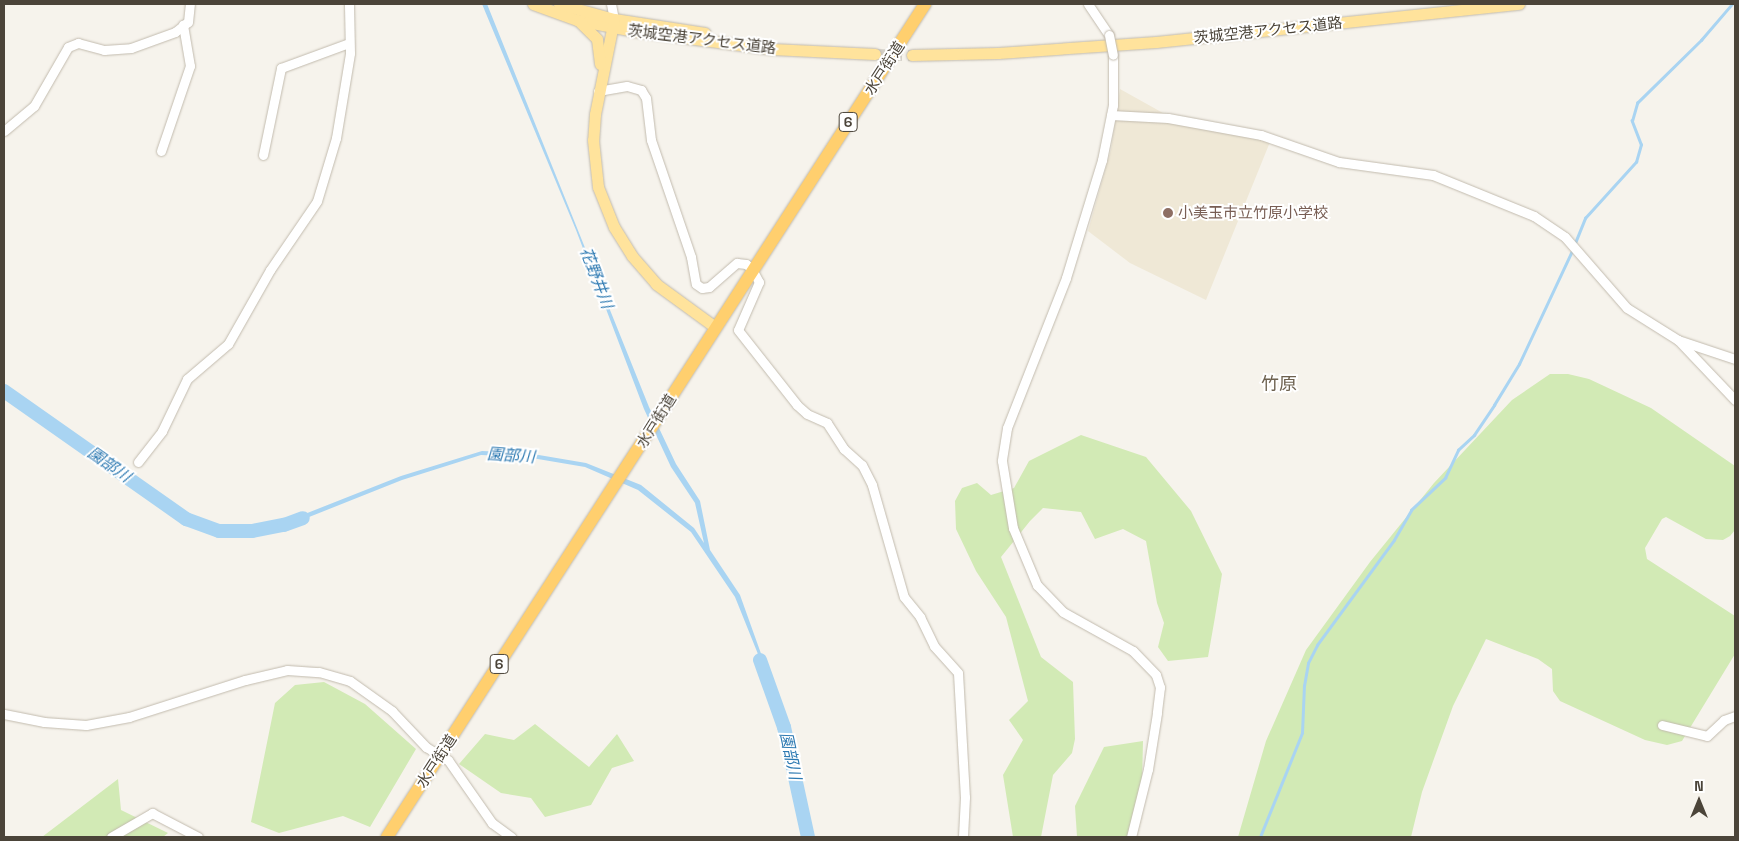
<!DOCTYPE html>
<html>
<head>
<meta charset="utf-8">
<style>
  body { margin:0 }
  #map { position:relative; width:1739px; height:841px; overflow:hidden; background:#f6f3ec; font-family:"Space Grotesk","Noto Sans JP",sans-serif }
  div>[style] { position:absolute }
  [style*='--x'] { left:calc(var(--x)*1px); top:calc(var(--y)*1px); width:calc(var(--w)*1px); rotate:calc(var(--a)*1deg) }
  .education>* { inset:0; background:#efe8d6 }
  .green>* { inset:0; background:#d2eab5 }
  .water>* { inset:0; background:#a9d4f2 }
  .stream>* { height:2.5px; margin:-1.25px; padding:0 1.25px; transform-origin:1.25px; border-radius:1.25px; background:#a9d4f2 }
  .river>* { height:14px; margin:-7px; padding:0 7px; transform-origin:7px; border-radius:7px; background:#a9d4f2 }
  .major-tunnel>* { height:11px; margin-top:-5.5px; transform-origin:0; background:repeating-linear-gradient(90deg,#d4d0c8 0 11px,transparent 0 16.5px) }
  .roads { filter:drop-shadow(0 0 1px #c2bbae) drop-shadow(0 0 1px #c2bbae) }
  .minor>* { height:9px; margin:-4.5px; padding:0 4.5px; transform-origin:4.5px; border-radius:4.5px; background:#fff }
  .major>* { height:11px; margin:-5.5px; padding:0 5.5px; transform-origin:5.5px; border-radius:5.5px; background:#ffe39c }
  .highway>* { height:12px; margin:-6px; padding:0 6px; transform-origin:6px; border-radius:6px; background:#ffcf6e }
  .bridges { filter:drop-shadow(0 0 1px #c2bbae) drop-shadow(0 0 1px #c2bbae) }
  .minor-bridge>* { height:9px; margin:-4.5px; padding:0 4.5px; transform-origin:4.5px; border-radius:4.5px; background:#fff }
  .dots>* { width:14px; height:14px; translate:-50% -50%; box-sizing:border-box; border:2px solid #fff; border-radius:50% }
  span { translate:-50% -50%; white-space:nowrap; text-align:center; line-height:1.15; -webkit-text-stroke:4px #fff; paint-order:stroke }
  .shield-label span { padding:1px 4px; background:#fff; border:1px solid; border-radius:4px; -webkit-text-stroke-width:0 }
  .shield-label { font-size:14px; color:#4b4439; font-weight:700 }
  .street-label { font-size:15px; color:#4b4439 }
  .education-label { font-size:15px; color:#785e54 }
  .left { translate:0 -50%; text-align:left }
  .water-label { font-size:16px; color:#2e7ab2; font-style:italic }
  .quarter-label { font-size:18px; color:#6e6250 }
  .frame { position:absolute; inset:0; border:5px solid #4b4439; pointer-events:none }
  .north { position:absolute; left:1674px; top:776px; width:50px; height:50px; -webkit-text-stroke:4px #fff; paint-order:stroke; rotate:0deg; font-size:14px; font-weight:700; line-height:20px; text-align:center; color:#4b4439 }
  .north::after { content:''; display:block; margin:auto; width:18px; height:22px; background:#4b4439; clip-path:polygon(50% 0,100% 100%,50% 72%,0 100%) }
</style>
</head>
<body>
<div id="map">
  <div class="education">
    <div style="clip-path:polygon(1120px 89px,1163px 113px,1270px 142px,1206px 300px,1130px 263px,1088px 231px,1111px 149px)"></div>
  </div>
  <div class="green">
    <div style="clip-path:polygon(1550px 374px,1568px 374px,1589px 379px,1651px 408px,1735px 466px,1735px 530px,1730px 536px,1723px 540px,1706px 539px,1666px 517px,1662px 519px,1645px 548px,1647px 559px,1735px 616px,1735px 654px,1682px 741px,1667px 745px,1645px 740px,1560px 701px,1553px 691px,1552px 669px,1538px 659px,1486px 639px,1453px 706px,1422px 792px,1411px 837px,1238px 837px,1266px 741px,1306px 650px,1370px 562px,1434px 483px,1512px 400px)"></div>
    <div style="clip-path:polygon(1081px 435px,1146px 457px,1191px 511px,1222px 574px,1215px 617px,1208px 657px,1168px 661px,1158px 647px,1164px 623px,1157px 603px,1146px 541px,1123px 529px,1095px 539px,1081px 512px,1043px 508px,1030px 521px,1001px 557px,1041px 657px,1073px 682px,1075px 739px,1072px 753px,1053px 775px,1041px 837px,1013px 837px,1003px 775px,1023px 740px,1009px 720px,1028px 701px,1006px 617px,976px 571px,956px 529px,955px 501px,962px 488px,977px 483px,991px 495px,1014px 488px,1029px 461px)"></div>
    <div style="clip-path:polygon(324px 682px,365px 704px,416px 749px,370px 827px,343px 816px,279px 833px,251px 822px,275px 703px,295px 685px)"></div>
    <div style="clip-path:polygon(535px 724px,589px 767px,617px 734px,634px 761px,612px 768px,591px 805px,545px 817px,531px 798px,501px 793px,459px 764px,485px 734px,514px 740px)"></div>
    <div style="clip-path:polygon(1143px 741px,1142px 785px,1128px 837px,1077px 837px,1075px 806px,1104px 747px)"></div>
    <div style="clip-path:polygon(118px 779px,121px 810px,168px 833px,163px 837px,42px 837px)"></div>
  </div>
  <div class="water">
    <div style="clip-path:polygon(482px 4px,487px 4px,649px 407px,676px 464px,700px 501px,710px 550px,740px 595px,787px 726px,735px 597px,691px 532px,638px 490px,585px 467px,526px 457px,481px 455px,402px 480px,289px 525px,282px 523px,401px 476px,482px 451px,527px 453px,586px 463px,641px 485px,694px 528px,704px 543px,695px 503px,671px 467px,644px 409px,576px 230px)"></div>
  </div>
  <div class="stream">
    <div style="--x:1575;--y:243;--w:27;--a:-68"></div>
    <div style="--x:1585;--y:218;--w:76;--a:-47.7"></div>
    <div style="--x:1636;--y:162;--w:18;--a:-74"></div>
    <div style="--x:1641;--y:145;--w:26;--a:-111"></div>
    <div style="--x:1632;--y:121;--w:19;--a:-74"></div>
    <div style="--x:1637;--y:103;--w:90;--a:-44.5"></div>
    <div style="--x:1701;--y:40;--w:48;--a:-49.3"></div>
    <div style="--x:1260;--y:837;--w:112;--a:-68"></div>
    <div style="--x:1302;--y:733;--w:47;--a:-87.6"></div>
    <div style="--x:1304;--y:686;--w:23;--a:-80"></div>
    <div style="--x:1308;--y:663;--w:20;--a:-63"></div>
    <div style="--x:1317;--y:645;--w:130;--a:-53.7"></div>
    <div style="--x:1394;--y:540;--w:34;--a:-60"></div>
    <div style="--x:1411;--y:510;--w:47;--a:-43.3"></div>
    <div style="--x:1445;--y:478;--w:31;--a:-65"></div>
    <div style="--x:1458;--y:450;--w:22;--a:-43"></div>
    <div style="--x:1474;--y:435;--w:36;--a:-56"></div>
    <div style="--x:1494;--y:405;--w:48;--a:-58.6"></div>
    <div style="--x:1519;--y:364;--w:125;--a:-64.9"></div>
  </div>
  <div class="river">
    <div style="--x:4;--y:391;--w:223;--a:35.1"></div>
    <div style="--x:186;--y:519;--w:35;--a:20"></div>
    <div style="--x:219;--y:531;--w:33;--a:0"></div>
    <div style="--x:252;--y:531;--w:33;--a:-11"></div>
    <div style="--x:284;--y:525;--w:20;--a:-20"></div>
    <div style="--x:760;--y:660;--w:71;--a:70.3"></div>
    <div style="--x:784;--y:727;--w:113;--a:77.7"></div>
  </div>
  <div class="major-tunnel">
    <div style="--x:875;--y:54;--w:37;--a:2"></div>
  </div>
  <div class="roads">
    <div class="minor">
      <div style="--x:611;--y:4;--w:15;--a:79"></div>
      <div style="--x:1088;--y:4;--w:37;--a:56"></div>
      <div style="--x:1113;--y:55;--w:50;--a:90"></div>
      <div style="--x:1113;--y:105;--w:56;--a:101.3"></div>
      <div style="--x:1102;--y:160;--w:123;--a:107"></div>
      <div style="--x:1066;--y:278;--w:161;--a:111.5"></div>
      <div style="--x:1007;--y:428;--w:33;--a:99"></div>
      <div style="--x:1002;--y:461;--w:68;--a:80.7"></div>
      <div style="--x:1013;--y:528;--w:62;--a:67.2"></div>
      <div style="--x:1037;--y:585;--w:37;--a:46"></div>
      <div style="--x:1063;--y:612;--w:80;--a:29.1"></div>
      <div style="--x:1133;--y:651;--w:33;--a:46"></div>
      <div style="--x:1156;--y:675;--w:13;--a:72"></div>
      <div style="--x:1160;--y:687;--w:26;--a:97"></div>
      <div style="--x:1157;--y:713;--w:57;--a:99.1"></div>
      <div style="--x:1148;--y:769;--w:70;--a:104"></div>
      <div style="--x:598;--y:91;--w:29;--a:-10"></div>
      <div style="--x:627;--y:86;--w:15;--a:16"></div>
      <div style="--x:641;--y:90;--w:9;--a:58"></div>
      <div style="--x:646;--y:98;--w:42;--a:83.2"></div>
      <div style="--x:651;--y:140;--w:124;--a:71.1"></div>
      <div style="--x:691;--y:257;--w:27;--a:80"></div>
      <div style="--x:696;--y:284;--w:7;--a:34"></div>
      <div style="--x:702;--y:288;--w:7;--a:-8"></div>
      <div style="--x:709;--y:287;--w:37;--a:-41"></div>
      <div style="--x:737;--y:263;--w:9;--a:6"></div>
      <div style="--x:746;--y:264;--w:8;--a:40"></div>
      <div style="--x:752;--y:269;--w:15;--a:62"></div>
      <div style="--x:759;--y:282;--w:52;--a:113.6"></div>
      <div style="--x:738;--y:330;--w:95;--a:51.8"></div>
      <div style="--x:797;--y:405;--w:13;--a:42"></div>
      <div style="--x:807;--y:414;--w:22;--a:24"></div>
      <div style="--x:827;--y:423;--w:31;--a:57"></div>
      <div style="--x:844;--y:449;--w:24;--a:42"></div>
      <div style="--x:862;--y:465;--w:22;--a:63"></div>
      <div style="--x:872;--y:485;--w:116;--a:74.1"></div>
      <div style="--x:904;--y:597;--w:26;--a:51"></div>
      <div style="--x:920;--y:617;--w:32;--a:64"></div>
      <div style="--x:934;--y:646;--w:36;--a:48"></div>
      <div style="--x:958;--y:673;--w:124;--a:86.8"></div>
      <div style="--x:965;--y:797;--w:40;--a:92.9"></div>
      <div style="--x:1111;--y:115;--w:57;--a:3"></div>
      <div style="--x:1168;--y:118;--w:95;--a:10.4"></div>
      <div style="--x:1261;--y:135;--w:83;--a:19.1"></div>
      <div style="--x:1339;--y:162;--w:95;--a:7.9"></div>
      <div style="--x:1433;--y:175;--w:109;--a:22.1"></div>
      <div style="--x:1534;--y:216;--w:37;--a:34"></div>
      <div style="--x:1565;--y:237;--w:94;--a:48.9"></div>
      <div style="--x:1627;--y:308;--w:60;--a:32.1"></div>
      <div style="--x:1678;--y:340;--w:60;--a:18.4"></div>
      <div style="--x:4;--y:131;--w:39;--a:-40"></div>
      <div style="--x:34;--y:106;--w:68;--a:-60"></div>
      <div style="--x:68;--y:47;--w:11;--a:-22"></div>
      <div style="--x:78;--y:43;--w:27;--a:15"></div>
      <div style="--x:104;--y:50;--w:27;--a:-4"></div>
      <div style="--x:131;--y:48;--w:47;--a:-20"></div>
      <div style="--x:175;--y:32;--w:16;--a:-38"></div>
      <div style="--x:188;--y:22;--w:18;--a:-84"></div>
      <div style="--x:161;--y:151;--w:90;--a:-71.2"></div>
      <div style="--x:190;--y:66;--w:42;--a:-99.7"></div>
      <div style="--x:263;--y:155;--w:89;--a:-78.3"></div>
      <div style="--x:281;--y:68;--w:72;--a:-20.2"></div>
      <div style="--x:1678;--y:340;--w:83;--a:46.5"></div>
      <div style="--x:138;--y:462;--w:39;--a:-52"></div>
      <div style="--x:162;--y:431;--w:58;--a:-64.3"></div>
      <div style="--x:187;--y:379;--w:54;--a:-40.5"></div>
      <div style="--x:228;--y:344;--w:85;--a:-60.4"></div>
      <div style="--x:270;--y:270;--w:83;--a:-55.7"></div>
      <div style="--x:317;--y:201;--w:66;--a:-73.2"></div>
      <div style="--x:336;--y:138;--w:86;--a:-80.6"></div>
      <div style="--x:350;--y:53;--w:49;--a:-91.2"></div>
      <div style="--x:4;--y:714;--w:41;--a:11.3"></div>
      <div style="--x:44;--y:722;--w:42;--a:4.1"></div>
      <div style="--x:86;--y:725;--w:44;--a:-10.5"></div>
      <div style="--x:129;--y:717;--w:122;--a:-17.7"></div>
      <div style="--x:245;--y:680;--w:43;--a:-13.4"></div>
      <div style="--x:287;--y:670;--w:32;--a:4"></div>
      <div style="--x:319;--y:672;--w:32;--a:16"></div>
      <div style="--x:350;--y:681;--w:52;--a:35.5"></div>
      <div style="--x:392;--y:711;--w:50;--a:46.6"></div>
      <div style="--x:426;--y:747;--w:26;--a:31"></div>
      <div style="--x:448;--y:760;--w:77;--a:55.1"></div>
      <div style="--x:492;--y:823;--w:24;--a:36"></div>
      <div style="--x:1662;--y:725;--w:46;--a:13.7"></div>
      <div style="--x:1707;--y:736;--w:23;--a:-43"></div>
      <div style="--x:1724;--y:720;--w:12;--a:-20"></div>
      <div style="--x:111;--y:837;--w:48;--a:-30.3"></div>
      <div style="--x:152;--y:813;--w:52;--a:27.6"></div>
    </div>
    <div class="major">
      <div style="--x:533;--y:4;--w:47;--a:20"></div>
      <div style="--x:577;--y:20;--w:57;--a:11.1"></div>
      <div style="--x:633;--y:31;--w:140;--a:7.4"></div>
      <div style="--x:772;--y:49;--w:103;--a:2.8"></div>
      <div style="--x:559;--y:4;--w:57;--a:15.3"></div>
      <div style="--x:614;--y:19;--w:92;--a:8.7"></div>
      <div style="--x:614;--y:19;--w:97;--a:101.3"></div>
      <div style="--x:595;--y:114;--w:26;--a:94"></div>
      <div style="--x:593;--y:140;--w:47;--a:83.9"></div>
      <div style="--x:598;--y:187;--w:43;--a:68.2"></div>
      <div style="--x:614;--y:227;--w:34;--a:58"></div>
      <div style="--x:632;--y:256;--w:37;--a:49"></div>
      <div style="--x:656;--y:284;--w:73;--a:36.1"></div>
      <div style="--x:579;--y:21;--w:25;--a:45"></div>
      <div style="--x:597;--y:39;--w:25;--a:83"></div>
      <div style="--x:912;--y:55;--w:86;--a:-1.3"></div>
      <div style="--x:998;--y:53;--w:158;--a:-4"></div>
      <div style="--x:1156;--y:42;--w:365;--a:-6"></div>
    </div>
    <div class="highway">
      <div style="--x:387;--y:837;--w:992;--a:-57.14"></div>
    </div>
  </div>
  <div class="bridges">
    <div class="minor-bridge">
      <div style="--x:1109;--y:35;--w:20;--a:79"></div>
    </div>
  </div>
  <div class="dots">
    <div style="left:1168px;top:213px;background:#8d6e63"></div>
  </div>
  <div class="shield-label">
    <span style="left:848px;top:122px">6</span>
    <span style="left:499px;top:664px">6</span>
  </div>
  <div class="street-label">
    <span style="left:1268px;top:30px;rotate:-6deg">茨城空港アクセス道路</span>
    <span style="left:702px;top:39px;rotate:7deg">茨城空港アクセス道路</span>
    <span style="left:884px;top:68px;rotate:-57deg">水戸街道</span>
    <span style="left:656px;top:421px;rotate:-58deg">水戸街道</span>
    <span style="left:436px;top:761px;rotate:-57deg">水戸街道</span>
  </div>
  <div class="education-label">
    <span class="left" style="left:1178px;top:213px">小美玉市立竹原小学校</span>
  </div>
  <div class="water-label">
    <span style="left:596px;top:278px;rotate:69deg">花野井川</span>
    <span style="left:511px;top:456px;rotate:4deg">園部川</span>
    <span style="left:109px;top:465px;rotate:35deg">園部川</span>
    <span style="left:790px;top:756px;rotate:78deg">園部川</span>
  </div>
  <div class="quarter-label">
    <span style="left:1279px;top:384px">竹原</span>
  </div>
  <div class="frame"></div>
  <div class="north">N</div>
</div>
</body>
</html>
